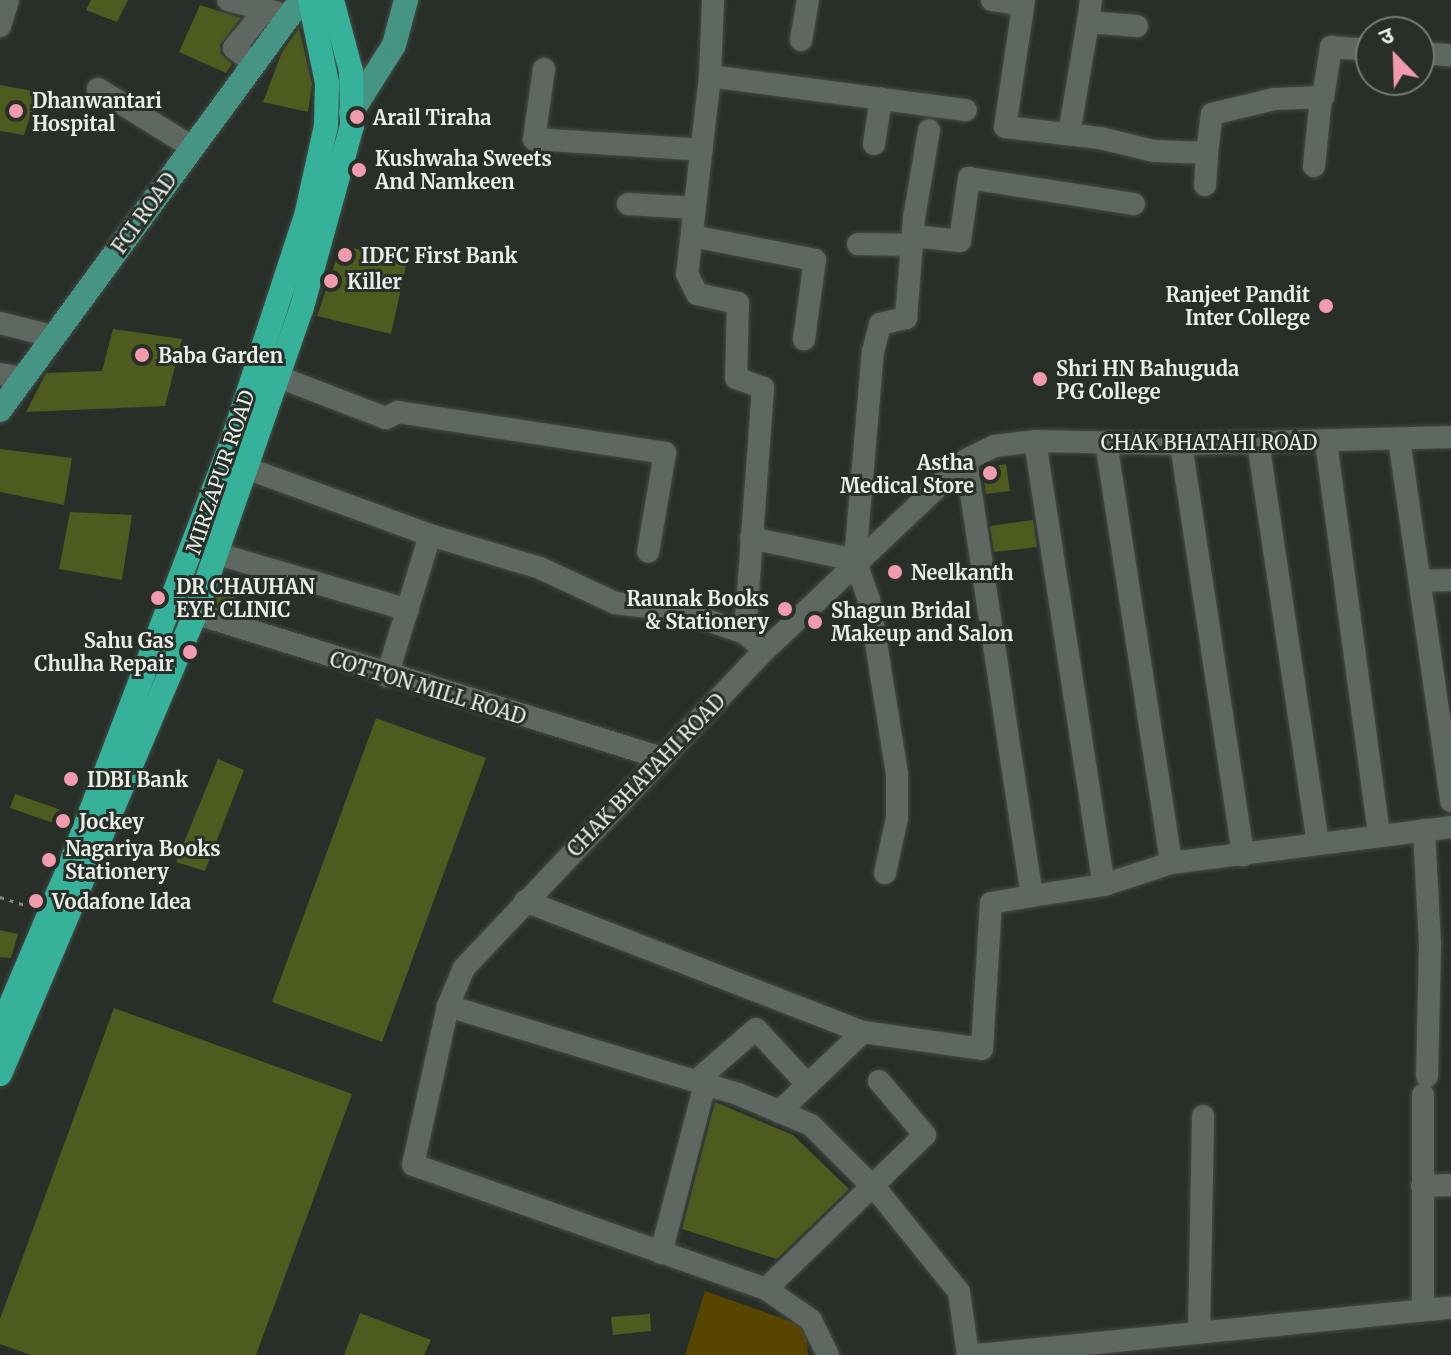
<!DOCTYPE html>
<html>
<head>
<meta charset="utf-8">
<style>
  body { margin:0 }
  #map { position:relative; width:1451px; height:1355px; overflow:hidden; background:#272f28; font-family:Merriweather,"Noto Sans Devanagari",serif }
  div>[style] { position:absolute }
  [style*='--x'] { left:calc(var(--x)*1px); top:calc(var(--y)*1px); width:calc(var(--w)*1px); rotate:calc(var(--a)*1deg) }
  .green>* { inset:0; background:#574500 }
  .building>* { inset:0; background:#4e5b1f }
  .path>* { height:3px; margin-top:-1.5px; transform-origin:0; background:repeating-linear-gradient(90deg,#828882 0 4px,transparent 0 10px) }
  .roads { filter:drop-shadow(0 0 2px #444b45) drop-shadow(0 0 2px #444b45) }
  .minor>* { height:22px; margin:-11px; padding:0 11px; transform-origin:11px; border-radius:11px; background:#5f6860 }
  .major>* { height:24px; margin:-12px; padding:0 12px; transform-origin:12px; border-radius:12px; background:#469483 }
  .highway>* { height:24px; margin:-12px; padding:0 12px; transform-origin:12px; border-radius:12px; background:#36b19a }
  .dots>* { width:22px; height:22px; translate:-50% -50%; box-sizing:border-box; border:4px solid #272f28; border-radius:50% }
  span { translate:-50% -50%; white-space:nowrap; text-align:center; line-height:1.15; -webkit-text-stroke:6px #272f28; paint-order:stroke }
  .poi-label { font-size:20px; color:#e9eee9; font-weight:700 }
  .left { translate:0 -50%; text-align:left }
  .right { translate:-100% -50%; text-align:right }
  .street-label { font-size:20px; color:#e9eee9 }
  .north { position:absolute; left:1355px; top:16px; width:80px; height:80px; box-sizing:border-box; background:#272f28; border:2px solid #757b75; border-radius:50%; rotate:337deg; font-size:22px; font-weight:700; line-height:32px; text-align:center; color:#e9eee9 }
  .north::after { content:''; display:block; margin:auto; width:28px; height:36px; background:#f29aae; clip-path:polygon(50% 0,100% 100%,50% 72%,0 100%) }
</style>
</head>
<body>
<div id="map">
  <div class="green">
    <div style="clip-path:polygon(705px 1291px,806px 1327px,808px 1355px,685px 1355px)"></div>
  </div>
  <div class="building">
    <div style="clip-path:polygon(91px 0,128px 0,117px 22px,86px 10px)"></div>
    <div style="clip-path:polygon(200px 5px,241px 18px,220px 45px,221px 54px,232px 64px,226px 73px,179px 52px)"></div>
    <div style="clip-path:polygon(299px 28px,312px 84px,308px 112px,263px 102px,282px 52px)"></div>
    <div style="clip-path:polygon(0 85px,38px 92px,24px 135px,0 131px)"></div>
    <div style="clip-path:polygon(341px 245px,407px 261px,391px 334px,317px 316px)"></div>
    <div style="clip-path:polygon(113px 329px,182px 339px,165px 406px,26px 412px,46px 373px,102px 371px)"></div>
    <div style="clip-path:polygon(0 449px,72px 458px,64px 505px,0 492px)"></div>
    <div style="clip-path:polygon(1006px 464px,1010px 491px,986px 494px,982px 468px)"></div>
    <div style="clip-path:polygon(70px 512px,132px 515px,122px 580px,59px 569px)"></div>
    <div style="clip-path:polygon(1033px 520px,1037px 547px,994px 552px,990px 526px)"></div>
    <div style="clip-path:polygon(218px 592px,243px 600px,239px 612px,214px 605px)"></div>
    <div style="clip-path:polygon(376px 718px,486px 758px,382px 1042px,272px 1002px)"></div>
    <div style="clip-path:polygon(218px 759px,244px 770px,205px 871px,176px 862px)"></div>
    <div style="clip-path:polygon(15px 794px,70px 813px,65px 827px,10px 808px)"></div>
    <div style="clip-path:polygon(0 930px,18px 934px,11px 958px,0 957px)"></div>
    <div style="clip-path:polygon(114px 1008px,352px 1094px,256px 1355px,31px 1355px,0 1344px,0 1319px)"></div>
    <div style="clip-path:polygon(715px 1102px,793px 1135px,849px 1189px,777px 1259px,682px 1229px)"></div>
    <div style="clip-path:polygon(360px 1313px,431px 1340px,424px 1355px,344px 1355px)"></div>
    <div style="clip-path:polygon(650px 1314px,651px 1331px,613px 1335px,611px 1317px)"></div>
  </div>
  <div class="path">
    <div style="--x:0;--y:897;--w:33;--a:18"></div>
  </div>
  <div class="roads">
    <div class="minor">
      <div style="--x:228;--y:0;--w:49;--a:14.3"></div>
      <div style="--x:713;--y:0;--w:76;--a:92.3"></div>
      <div style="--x:710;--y:76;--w:199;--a:96.6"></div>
      <div style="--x:687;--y:274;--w:22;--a:63"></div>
      <div style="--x:697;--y:294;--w:42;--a:12.4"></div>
      <div style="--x:738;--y:303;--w:75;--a:91.5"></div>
      <div style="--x:736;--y:378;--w:29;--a:20"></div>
      <div style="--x:763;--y:388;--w:246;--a:94.2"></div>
      <div style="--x:992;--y:0;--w:31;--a:9"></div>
      <div style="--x:1024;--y:0;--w:128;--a:98.5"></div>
      <div style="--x:1005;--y:127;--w:96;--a:6.6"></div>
      <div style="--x:1100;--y:138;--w:56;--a:13.5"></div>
      <div style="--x:1154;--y:151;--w:53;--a:2.2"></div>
      <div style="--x:1207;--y:153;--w:39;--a:-83"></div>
      <div style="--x:1212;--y:114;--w:64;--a:-13.6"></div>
      <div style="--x:1274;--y:99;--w:49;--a:-2.3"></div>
      <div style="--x:1323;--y:97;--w:51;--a:-80.9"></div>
      <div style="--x:1331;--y:47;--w:40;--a:4.3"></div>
      <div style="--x:1088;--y:22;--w:22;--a:-82"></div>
      <div style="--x:0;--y:26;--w:27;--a:-73"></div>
      <div style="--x:801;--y:40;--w:41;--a:-80.1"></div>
      <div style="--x:1419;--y:53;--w:32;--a:4"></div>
      <div style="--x:254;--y:63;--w:25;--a:-143"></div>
      <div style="--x:234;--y:48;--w:49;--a:-50.8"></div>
      <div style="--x:544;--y:69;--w:71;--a:98.1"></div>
      <div style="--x:534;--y:139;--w:168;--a:3.7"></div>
      <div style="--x:710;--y:76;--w:258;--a:7.6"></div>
      <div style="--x:98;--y:89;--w:110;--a:31.7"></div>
      <div style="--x:1069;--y:134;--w:114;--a:-80.4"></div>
      <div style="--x:1088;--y:22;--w:49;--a:4.7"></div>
      <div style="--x:874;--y:144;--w:46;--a:-81.2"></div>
      <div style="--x:1314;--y:166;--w:69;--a:-84.2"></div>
      <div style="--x:1205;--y:185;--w:32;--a:-86"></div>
      <div style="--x:628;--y:204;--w:67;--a:3.4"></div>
      <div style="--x:692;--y:236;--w:125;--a:11"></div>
      <div style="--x:815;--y:260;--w:80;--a:97.9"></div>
      <div style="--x:913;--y:236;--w:47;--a:6.1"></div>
      <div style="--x:960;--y:241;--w:64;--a:-81.9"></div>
      <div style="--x:969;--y:178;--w:167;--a:9"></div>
      <div style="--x:858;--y:244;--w:54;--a:1.1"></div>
      <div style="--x:0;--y:323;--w:54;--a:14"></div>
      <div style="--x:0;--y:374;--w:23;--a:10"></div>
      <div style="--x:279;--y:377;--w:115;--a:21"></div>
      <div style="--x:386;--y:418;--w:13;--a:-27"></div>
      <div style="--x:398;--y:412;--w:270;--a:8.7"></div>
      <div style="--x:665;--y:453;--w:100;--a:99.7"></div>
      <div style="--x:1399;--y:439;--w:366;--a:81.8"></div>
      <div style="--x:1035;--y:441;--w:449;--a:81.2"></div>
      <div style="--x:1106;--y:442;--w:426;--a:81.2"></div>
      <div style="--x:1258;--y:442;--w:406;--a:81.5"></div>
      <div style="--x:1326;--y:442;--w:396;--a:82.3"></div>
      <div style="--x:1181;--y:444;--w:416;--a:81.4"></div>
      <div style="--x:966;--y:460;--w:441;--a:81.4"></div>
      <div style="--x:1032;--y:896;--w:73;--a:-8.7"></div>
      <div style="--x:1104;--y:885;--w:71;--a:-18.2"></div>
      <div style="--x:1171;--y:863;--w:282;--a:-7.3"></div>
      <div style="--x:246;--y:468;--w:196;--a:20"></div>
      <div style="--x:430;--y:535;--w:115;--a:16.7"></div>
      <div style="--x:540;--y:568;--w:83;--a:25"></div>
      <div style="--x:615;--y:603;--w:66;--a:6.9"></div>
      <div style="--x:681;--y:611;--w:68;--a:19"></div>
      <div style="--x:745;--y:633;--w:15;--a:42"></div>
      <div style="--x:751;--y:538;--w:106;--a:11.9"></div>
      <div style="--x:218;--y:554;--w:198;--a:16.4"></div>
      <div style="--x:1420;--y:581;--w:31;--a:-2"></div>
      <div style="--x:178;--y:608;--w:507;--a:17.22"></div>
      <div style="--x:387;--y:676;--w:147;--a:-73"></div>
      <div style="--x:1424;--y:830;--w:115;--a:87"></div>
      <div style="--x:1430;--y:945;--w:131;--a:91.3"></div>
      <div style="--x:885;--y:873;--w:56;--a:-77.7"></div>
      <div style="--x:897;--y:818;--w:44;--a:-90"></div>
      <div style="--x:897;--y:774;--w:176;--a:-99.1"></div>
      <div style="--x:869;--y:600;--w:42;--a:-109.3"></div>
      <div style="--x:855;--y:560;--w:209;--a:-85.1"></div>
      <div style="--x:873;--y:352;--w:29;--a:-76"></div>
      <div style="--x:880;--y:324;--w:27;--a:-13"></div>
      <div style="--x:906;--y:318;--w:100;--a:-85.4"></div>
      <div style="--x:914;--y:218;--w:89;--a:-80.3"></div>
      <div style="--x:525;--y:901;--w:362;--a:21.2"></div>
      <div style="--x:863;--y:1032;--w:120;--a:8.1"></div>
      <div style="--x:982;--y:1049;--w:146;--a:-86.5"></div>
      <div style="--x:991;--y:903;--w:42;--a:-9.7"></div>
      <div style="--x:448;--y:1006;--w:303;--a:16.9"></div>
      <div style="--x:738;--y:1094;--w:79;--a:23"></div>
      <div style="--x:811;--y:1125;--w:98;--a:45"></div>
      <div style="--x:880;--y:1194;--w:126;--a:51.1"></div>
      <div style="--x:959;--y:1292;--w:64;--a:81.9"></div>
      <div style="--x:696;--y:1081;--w:79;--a:-40.9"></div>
      <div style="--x:756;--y:1029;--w:76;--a:47.1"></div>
      <div style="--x:1423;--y:1095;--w:215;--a:90"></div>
      <div style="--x:779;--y:1112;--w:116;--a:-43.6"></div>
      <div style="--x:1422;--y:1186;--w:29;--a:-2"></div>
      <div style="--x:661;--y:1253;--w:175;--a:-75.4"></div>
      <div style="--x:766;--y:1289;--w:221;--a:-44.1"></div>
      <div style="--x:925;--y:1135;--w:71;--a:-130.4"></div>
      <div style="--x:1199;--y:1331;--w:215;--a:-88.9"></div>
      <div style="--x:828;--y:1355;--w:39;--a:-116"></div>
      <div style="--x:811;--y:1320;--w:55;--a:-145.4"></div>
      <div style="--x:766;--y:1289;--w:374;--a:-160.6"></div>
      <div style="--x:413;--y:1165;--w:163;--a:-77.6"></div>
      <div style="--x:448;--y:1006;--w:41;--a:-67.2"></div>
      <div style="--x:464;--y:968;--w:436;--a:-46.6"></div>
      <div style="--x:764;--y:651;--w:278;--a:-43.4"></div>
      <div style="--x:966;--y:460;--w:32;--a:-26"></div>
      <div style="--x:995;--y:446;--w:40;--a:-7.1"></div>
      <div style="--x:1035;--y:441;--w:146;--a:1.2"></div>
      <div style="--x:1181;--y:444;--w:270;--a:-1.5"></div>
      <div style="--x:976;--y:1355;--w:477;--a:-5.7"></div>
    </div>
    <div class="major">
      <div style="--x:351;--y:113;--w:80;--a:-57.7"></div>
      <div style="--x:394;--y:45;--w:47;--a:-75.1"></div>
      <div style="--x:0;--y:410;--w:509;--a:-53.72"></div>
    </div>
    <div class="highway">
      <div style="--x:0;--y:1030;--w:187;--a:-67"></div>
      <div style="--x:73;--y:858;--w:445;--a:-69.1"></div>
      <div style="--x:232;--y:442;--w:238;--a:-71.9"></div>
      <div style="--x:306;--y:216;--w:92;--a:-77.5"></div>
      <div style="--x:326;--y:126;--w:43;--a:-88.7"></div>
      <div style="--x:327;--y:83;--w:85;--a:-101.6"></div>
      <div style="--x:0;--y:1074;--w:500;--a:-67"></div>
      <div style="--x:195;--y:614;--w:325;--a:-70.8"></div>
      <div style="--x:302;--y:307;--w:188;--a:-74.6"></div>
      <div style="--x:352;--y:126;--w:55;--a:-91"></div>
      <div style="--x:351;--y:71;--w:73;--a:-105"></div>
    </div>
  </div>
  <div class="dots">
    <div style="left:16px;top:111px;background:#f29aae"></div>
    <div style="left:357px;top:117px;background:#f29aae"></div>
    <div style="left:359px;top:170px;background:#f29aae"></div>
    <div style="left:345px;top:255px;background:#f29aae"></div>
    <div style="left:331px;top:281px;background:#f29aae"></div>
    <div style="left:1326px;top:306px;background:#f29aae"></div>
    <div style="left:142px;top:355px;background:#f29aae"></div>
    <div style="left:1040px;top:379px;background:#f29aae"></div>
    <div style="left:990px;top:473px;background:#f29aae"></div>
    <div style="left:895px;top:572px;background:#f29aae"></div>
    <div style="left:158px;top:598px;background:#f29aae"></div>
    <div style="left:785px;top:609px;background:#f29aae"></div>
    <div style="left:815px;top:622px;background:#f29aae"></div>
    <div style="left:190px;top:652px;background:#f29aae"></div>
    <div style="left:71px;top:779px;background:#f29aae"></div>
    <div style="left:63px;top:821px;background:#f29aae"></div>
    <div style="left:49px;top:860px;background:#f29aae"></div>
    <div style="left:36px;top:901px;background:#f29aae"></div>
  </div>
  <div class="poi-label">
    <span class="left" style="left:32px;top:112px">Dhanwantari<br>Hospital</span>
    <span class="left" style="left:373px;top:117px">Arail Tiraha</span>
    <span class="left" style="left:375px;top:170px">Kushwaha Sweets<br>And Namkeen</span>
    <span class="left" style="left:361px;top:255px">IDFC First Bank</span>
    <span class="left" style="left:347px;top:281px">Killer</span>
    <span class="right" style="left:1310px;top:306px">Ranjeet Pandit<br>Inter College</span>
    <span class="left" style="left:158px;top:355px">Baba Garden</span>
    <span class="left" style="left:1056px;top:380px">Shri HN Bahuguda<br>PG College</span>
    <span class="right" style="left:974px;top:474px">Astha<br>Medical Store</span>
    <span class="left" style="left:911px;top:572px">Neelkanth</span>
    <span class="left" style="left:176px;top:598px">DR CHAUHAN<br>EYE CLINIC</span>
    <span class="right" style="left:769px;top:610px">Raunak Books<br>&amp; Stationery</span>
    <span class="left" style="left:831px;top:622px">Shagun Bridal<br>Makeup and Salon</span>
    <span class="right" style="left:174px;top:652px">Sahu Gas<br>Chulha Repair</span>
    <span class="left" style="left:87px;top:779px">IDBI Bank</span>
    <span class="left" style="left:79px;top:821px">Jockey</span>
    <span class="left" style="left:65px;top:860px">Nagariya Books<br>Stationery</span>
    <span class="left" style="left:52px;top:901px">Vodafone Idea</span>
  </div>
  <div class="street-label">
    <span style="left:144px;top:213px;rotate:-54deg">FCI ROAD</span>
    <span style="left:1209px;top:442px">CHAK BHATAHI ROAD</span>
    <span style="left:220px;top:472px;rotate:-71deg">MIRZAPUR ROAD</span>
    <span style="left:428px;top:688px;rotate:17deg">COTTON MILL ROAD</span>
    <span style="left:646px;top:775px;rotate:-46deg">CHAK BHATAHI ROAD</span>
  </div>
  <div class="north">उ</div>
</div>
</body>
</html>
